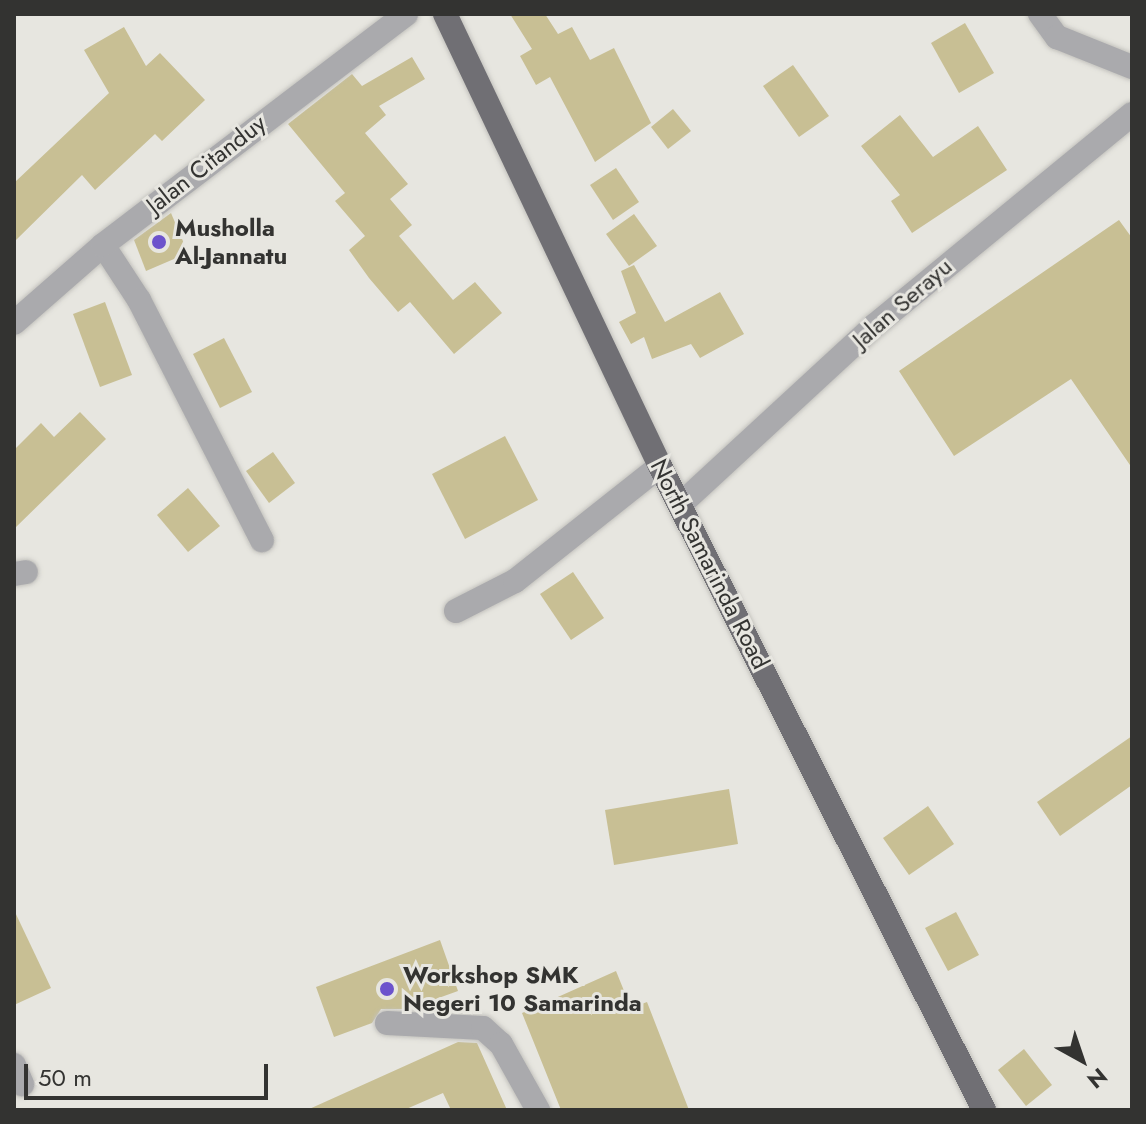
<!DOCTYPE html>
<html>
<head>
<meta charset="utf-8">
<style>
  body { margin:0 }
  #map { position:relative; width:1146px; height:1124px; overflow:hidden; background:#e7e6e0; font-family:Jost,sans-serif }
  div>[style] { position:absolute }
  [style*='--x'] { left:calc(var(--x)*1px); top:calc(var(--y)*1px); width:calc(var(--w)*1px); rotate:calc(var(--a)*1deg) }
  .building>* { inset:0; background:#c8bf94 }
  .roads { filter:drop-shadow(0 0 2px #c3c2bd) drop-shadow(0 0 2px #c3c2bd) }
  .minor>* { height:24px; margin:-12px; padding:0 12px; transform-origin:12px; border-radius:12px; background:#aaaaad }
  .tertiary>* { height:24px; margin:-12px; padding:0 12px; transform-origin:12px; border-radius:12px; background:#aaaaad }
  .trunk>* { height:24px; margin:-12px; padding:0 12px; transform-origin:12px; border-radius:12px; background:#706f74 }
  .dots>* { width:22px; height:22px; translate:-50% -50%; box-sizing:border-box; border:4px solid #e7e6e0; border-radius:50% }
  span { translate:-50% -50%; white-space:nowrap; text-align:center; line-height:1.15; -webkit-text-stroke:6px #e7e6e0; paint-order:stroke }
  .street-label { font-size:24px; color:#333331 }
  .poi-label { font-size:24px; color:#333331; font-weight:700 }
  .left { translate:0 -50%; text-align:left }
  .frame { position:absolute; inset:0; border:16px solid #333331; pointer-events:none }
  .north { position:absolute; left:1042px; top:1020px; width:80px; height:80px; -webkit-text-stroke:6px #e7e6e0; paint-order:stroke; rotate:140deg; font-size:22px; font-weight:700; line-height:32px; text-align:center; color:#333331 }
  .north::after { content:''; display:block; margin:auto; width:28px; height:36px; background:#333331; clip-path:polygon(50% 0,100% 100%,50% 72%,0 100%) }
  .scale { position:absolute; left:24px; top:1064px; width:244px; height:36px; box-sizing:border-box; border:4px solid #333331; border-top:0; padding-left:10px; font-size:24px; line-height:28px; white-space:nowrap; color:#333331; -webkit-text-stroke:6px #e7e6e0; paint-order:stroke }
</style>
</head>
<body>
<div id="map">
  <div class="building">
    <div style="clip-path:polygon(510px 14px,545px 14px,558px 34px,572px 27px,590px 60px,614px 48px,651px 123px,595px 162px,550px 77px,536px 85px,520px 56px,532px 49px)"></div>
    <div style="clip-path:polygon(965px 23px,994px 73px,959px 93px,931px 43px)"></div>
    <div style="clip-path:polygon(124px 27px,146px 66px,160px 53px,205px 100px,162px 141px,155px 134px,95px 190px,82px 175px,14px 242px,14px 183px,109px 93px,84px 50px)"></div>
    <div style="clip-path:polygon(412px 57px,425px 79px,379px 106px,386px 115px,365px 133px,408px 184px,390px 199px,412px 225px,399px 236px,453px 300px,475px 282px,502px 313px,454px 354px,410px 302px,398px 312px,369px 278px,349px 250px,365px 236px,335px 201px,345px 193px,288px 124px,352px 74px,362px 86px)"></div>
    <div style="clip-path:polygon(793px 65px,829px 116px,799px 137px,763px 86px)"></div>
    <div style="clip-path:polygon(673px 109px,691px 131px,668px 149px,651px 127px)"></div>
    <div style="clip-path:polygon(900px 115px,933px 157px,978px 126px,1007px 170px,912px 233px,891px 201px,900px 195px,861px 146px)"></div>
    <div style="clip-path:polygon(616px 168px,639px 202px,613px 220px,590px 185px)"></div>
    <div style="clip-path:polygon(171px 213px,188px 253px,146px 271px,134px 240px)"></div>
    <div style="clip-path:polygon(634px 214px,657px 246px,629px 266px,606px 234px)"></div>
    <div style="clip-path:polygon(1119px 220px,1132px 238px,1132px 468px,1071px 379px,954px 456px,899px 371px)"></div>
    <div style="clip-path:polygon(634px 265px,665px 322px,720px 292px,744px 334px,700px 358px,691px 344px,652px 359px,644px 337px,631px 344px,619px 322px,636px 313px,621px 271px)"></div>
    <div style="clip-path:polygon(105px 302px,132px 375px,100px 387px,73px 314px)"></div>
    <div style="clip-path:polygon(224px 338px,252px 392px,220px 408px,193px 354px)"></div>
    <div style="clip-path:polygon(80px 412px,106px 439px,14px 529px,14px 450px,41px 423px,54px 437px)"></div>
    <div style="clip-path:polygon(505px 436px,538px 500px,465px 539px,432px 474px)"></div>
    <div style="clip-path:polygon(273px 452px,295px 483px,269px 503px,246px 471px)"></div>
    <div style="clip-path:polygon(188px 488px,220px 526px,188px 552px,157px 515px)"></div>
    <div style="clip-path:polygon(573px 572px,604px 618px,571px 640px,540px 594px)"></div>
    <div style="clip-path:polygon(1132px 736px,1132px 785px,1060px 836px,1037px 802px)"></div>
    <div style="clip-path:polygon(729px 789px,738px 844px,614px 865px,605px 810px)"></div>
    <div style="clip-path:polygon(928px 806px,954px 844px,909px 875px,883px 838px)"></div>
    <div style="clip-path:polygon(14px 910px,51px 988px,14px 1005px)"></div>
    <div style="clip-path:polygon(956px 912px,979px 955px,948px 971px,925px 928px)"></div>
    <div style="clip-path:polygon(440px 940px,458px 991px,408px 1009px,381px 1009px,372px 1023px,334px 1037px,316px 987px)"></div>
    <div style="clip-path:polygon(616px 971px,631px 1008px,647px 1002px,689px 1110px,561px 1110px,522px 1013px)"></div>
    <div style="clip-path:polygon(458px 1042px,477px 1043px,507px 1110px,451px 1110px,443px 1093px,404px 1110px,307px 1110px)"></div>
    <div style="clip-path:polygon(1024px 1049px,1052px 1085px,1026px 1106px,998px 1070px)"></div>
  </div>
  <div class="roads">
    <div class="minor">
      <div style="--x:1040;--y:14;--w:29;--a:54"></div>
      <div style="--x:1057;--y:37;--w:81;--a:21.8"></div>
      <div style="--x:103;--y:245;--w:66;--a:56.8"></div>
      <div style="--x:139;--y:300;--w:270;--a:62.9"></div>
      <div style="--x:681;--y:504;--w:263;--a:-42.7"></div>
      <div style="--x:874;--y:326;--w:334;--a:-39.4"></div>
      <div style="--x:14;--y:574;--w:12;--a:-9"></div>
      <div style="--x:456;--y:611;--w:66;--a:-27"></div>
      <div style="--x:515;--y:581;--w:185;--a:-38.4"></div>
      <div style="--x:387;--y:1023;--w:96;--a:3"></div>
      <div style="--x:483;--y:1028;--w:24;--a:42"></div>
      <div style="--x:501;--y:1044;--w:76;--a:60.7"></div>
      <div style="--x:14;--y:1065;--w:21;--a:67"></div>
    </div>
    <div class="tertiary">
      <div style="--x:14;--y:323;--w:118;--a:-41.2"></div>
      <div style="--x:103;--y:245;--w:381;--a:-37.3"></div>
    </div>
    <div class="trunk">
      <div style="--x:445;--y:14;--w:501;--a:64.56"></div>
      <div style="--x:660;--y:466;--w:721;--a:63.29"></div>
    </div>
  </div>
  <div class="dots">
    <div style="left:159px;top:242px;background:#6c53cc"></div>
    <div style="left:387px;top:989px;background:#6c53cc"></div>
  </div>
  <div class="street-label">
    <span style="left:206px;top:164px;rotate:-38deg">Jalan Citanduy</span>
    <span style="left:902px;top:303px;rotate:-41deg">Jalan Serayu</span>
    <span style="left:710px;top:564px;rotate:63deg">North Samarinda Road</span>
  </div>
  <div class="poi-label">
    <span class="left" style="left:175px;top:242px">Musholla<br>Al-Jannatu</span>
    <span class="left" style="left:403px;top:989px">Workshop SMK<br>Negeri 10 Samarinda</span>
  </div>
  <div class="frame"></div>
  <div class="north">N</div>
  <div class="scale">50 m</div>
</div>
</body>
</html>
